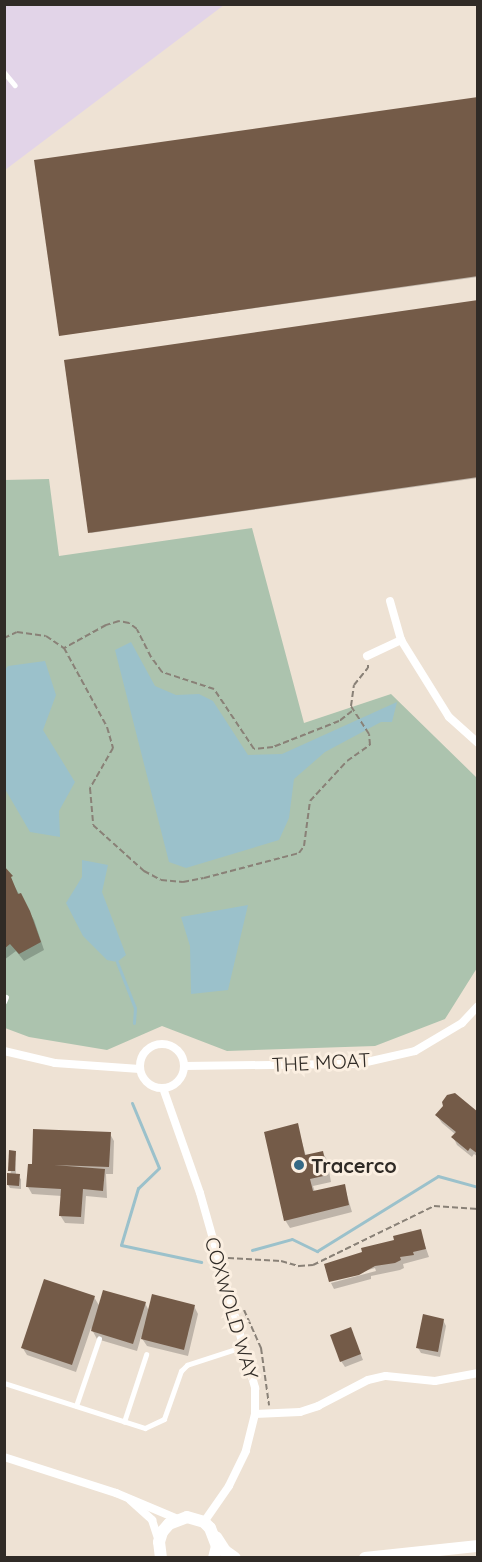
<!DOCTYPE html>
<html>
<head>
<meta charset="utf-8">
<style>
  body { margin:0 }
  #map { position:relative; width:482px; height:1562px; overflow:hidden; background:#eee2d4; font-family:Quicksand,sans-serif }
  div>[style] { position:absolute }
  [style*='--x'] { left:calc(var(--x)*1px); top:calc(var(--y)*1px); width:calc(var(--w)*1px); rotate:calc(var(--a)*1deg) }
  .industrial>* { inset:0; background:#e2d4e8 }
  .green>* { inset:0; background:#acc3ae }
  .water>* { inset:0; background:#9bc1cb }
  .shadow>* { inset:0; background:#0003 }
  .stream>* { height:3px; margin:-1.5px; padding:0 1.5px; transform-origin:1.5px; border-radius:1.5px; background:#9bc1cb }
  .building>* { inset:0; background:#745b48 }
  .path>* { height:2px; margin-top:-1px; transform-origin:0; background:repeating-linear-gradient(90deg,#898177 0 6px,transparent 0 9px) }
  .lane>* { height:4.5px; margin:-2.25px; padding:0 2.25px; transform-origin:2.25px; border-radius:2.25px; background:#fff }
  .street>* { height:8px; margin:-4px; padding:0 4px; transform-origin:4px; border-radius:4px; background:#fff }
  .street>.ring { margin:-4px; padding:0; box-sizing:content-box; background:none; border:8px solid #fff; border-radius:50% }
  .secondary>* { height:12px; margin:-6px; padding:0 6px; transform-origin:6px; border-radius:6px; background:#fff }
  .dots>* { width:16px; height:16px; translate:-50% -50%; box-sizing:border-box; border:3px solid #fbefe1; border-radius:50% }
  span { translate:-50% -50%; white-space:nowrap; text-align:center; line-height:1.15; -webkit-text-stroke:6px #fbefe1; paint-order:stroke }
  .street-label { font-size:20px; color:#302b26 }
  .poi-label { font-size:20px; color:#302b26; font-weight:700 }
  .left { translate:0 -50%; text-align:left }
  .frame { position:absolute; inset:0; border:6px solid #302b26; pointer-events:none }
</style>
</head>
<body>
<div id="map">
  <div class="industrial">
    <div style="clip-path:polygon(5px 5px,224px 5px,5px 170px)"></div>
  </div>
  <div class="green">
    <div style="clip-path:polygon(49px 479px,59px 556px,252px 528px,304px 723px,391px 694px,477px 778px,477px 968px,445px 1019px,375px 1046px,227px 1051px,162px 1026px,107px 1050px,29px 1037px,5px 1028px,4px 480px)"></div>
  </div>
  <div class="water">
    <div style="clip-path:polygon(131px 642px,155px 686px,176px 695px,199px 694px,213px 701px,248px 755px,282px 754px,397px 702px,392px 722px,381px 722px,325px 752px,294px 779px,289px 818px,279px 840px,186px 868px,169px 862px,115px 650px)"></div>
    <div style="clip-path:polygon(45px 661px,56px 695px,43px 730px,75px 782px,59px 811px,60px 837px,30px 832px,5px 789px,5px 670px,8px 666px)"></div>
    <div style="clip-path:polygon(82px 860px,108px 865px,102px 892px,126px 955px,117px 962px,107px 960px,83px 936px,66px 903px,82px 877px)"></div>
    <div style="clip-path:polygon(248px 905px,228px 990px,191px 994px,190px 946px,181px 917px)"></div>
  </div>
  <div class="shadow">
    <div style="clip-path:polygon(478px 99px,478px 277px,61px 335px)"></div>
    <div style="clip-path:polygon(478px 302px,478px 478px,91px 533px,90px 532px)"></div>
    <div style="clip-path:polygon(4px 868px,34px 920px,44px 950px,24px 961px,16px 951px,4px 960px)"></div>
    <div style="clip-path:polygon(445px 1107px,478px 1114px,478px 1157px,474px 1154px,472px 1157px,457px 1145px,453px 1137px,455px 1134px,442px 1123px,437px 1116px)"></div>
    <div style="clip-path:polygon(297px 1125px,306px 1156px,323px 1153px,327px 1160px,331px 1182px,313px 1186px,315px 1192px,344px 1185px,352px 1212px,290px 1228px,285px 1220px)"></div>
    <div style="clip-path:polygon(110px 1134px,114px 1141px,113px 1174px,106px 1174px,107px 1198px,86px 1196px,84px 1224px,65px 1223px,60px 1215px,62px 1196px,32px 1194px,28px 1187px,29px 1166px)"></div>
    <div style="clip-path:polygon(15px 1152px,16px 1175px,21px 1179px,21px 1189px,10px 1188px,8px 1185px)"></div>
    <div style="clip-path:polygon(420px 1231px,429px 1257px,403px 1264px,404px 1268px,400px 1270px,371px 1276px,371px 1279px,334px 1289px,331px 1283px,376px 1271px,375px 1268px,330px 1281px,396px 1241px)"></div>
    <div style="clip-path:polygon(94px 1297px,100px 1307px,145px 1303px,149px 1311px,194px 1306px,198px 1314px,188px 1356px,147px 1346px,141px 1337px,137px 1351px,97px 1339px,91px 1328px,76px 1372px,27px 1355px,22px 1347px)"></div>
    <div style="clip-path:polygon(443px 1320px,446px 1326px,440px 1357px,421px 1353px,418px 1348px)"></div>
    <div style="clip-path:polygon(353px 1335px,363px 1360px,345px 1367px,341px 1361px)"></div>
  </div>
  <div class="stream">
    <div style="--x:117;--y:962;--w:49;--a:68.6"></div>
    <div style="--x:135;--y:1008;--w:15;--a:94"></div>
    <div style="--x:132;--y:1103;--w:70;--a:67.4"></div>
    <div style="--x:159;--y:1168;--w:29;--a:136"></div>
    <div style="--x:138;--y:1188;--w:59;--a:106.6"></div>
    <div style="--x:121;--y:1245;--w:82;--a:12"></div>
    <div style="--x:252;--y:1250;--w:41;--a:-15.4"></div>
    <div style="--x:292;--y:1239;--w:28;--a:26"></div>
    <div style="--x:317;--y:1251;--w:142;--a:-31.8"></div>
    <div style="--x:438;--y:1176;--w:41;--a:15.4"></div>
  </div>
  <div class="building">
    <div style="clip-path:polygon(478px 97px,478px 276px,59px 336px,34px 160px)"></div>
    <div style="clip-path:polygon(478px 300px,478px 477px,88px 533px,64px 360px)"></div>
    <div style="clip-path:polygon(4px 866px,13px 876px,11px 877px,18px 894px,21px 893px,30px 911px,41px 942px,19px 954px,10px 944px,4px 949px)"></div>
    <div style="clip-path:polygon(455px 1093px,478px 1112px,478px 1154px,470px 1148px,468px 1151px,451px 1137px,456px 1132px,435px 1115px,443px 1106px,442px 1102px,447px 1095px)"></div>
    <div style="clip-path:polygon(298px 1123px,305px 1155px,323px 1151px,328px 1175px,310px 1179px,313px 1191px,345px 1184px,349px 1205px,284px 1221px,264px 1132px)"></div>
    <div style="clip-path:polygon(33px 1129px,111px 1132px,109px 1167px,54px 1165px,105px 1169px,103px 1191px,83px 1189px,81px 1217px,59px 1216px,61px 1189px,26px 1187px,28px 1164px,32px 1164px)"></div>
    <div style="clip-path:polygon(9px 1150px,16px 1151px,15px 1171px,8px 1171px)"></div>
    <div style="clip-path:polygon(7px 1173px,20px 1174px,19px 1186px,7px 1185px)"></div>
    <div style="clip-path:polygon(421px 1229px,426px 1249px,413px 1252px,414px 1255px,400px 1257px,401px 1260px,395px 1263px,375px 1266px,359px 1275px,329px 1282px,324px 1264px,362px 1252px,361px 1248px,394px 1240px,393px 1236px)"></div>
    <div style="clip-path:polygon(44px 1279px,95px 1296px,72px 1365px,21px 1348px)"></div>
    <div style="clip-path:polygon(103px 1290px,146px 1302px,133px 1344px,91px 1331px)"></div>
    <div style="clip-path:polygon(152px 1294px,195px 1305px,184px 1350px,141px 1339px)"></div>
    <div style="clip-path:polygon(423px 1314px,444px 1319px,438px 1352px,416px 1348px)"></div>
    <div style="clip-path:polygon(351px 1327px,361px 1354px,340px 1362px,330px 1335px)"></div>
  </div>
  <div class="path">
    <div style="--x:4;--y:638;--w:14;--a:-25"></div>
    <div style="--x:17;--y:632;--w:29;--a:8"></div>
    <div style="--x:46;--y:636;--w:22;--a:34"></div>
    <div style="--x:352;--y:711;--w:16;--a:142"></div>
    <div style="--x:339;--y:721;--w:71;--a:158.5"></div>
    <div style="--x:273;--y:747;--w:19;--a:174"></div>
    <div style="--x:254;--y:749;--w:72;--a:-123.7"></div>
    <div style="--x:214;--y:689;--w:55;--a:-161.9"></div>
    <div style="--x:162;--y:672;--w:19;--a:-126"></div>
    <div style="--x:151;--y:657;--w:31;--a:-117"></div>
    <div style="--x:137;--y:629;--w:10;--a:-143"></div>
    <div style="--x:129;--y:623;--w:10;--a:-169"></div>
    <div style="--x:119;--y:621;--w:14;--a:163"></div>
    <div style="--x:106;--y:625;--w:48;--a:151.3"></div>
    <div style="--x:64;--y:648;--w:90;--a:61.4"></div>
    <div style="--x:107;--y:727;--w:22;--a:74"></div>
    <div style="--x:113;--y:748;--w:46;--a:119.9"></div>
    <div style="--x:90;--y:788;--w:37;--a:85"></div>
    <div style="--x:93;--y:825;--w:69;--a:42"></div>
    <div style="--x:144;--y:871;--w:19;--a:28"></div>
    <div style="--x:161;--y:880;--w:22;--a:5"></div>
    <div style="--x:183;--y:882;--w:21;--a:-11"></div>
    <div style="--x:204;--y:878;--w:98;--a:-14.7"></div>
    <div style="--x:299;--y:853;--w:9;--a:-54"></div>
    <div style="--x:304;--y:846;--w:45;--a:-82.4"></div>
    <div style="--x:310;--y:801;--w:54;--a:-47.2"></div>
    <div style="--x:347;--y:761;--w:28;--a:-35"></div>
    <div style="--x:370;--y:745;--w:11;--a:-95"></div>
    <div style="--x:369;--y:734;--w:33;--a:-123"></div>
    <div style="--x:351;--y:706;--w:21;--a:-82"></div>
    <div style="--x:354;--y:685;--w:22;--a:-51"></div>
    <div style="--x:368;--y:668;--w:3;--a:-90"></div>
    <div style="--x:477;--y:1071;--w:1;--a:0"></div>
    <div style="--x:228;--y:1258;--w:53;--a:3.2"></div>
    <div style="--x:281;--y:1261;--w:19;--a:16"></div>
    <div style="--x:299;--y:1266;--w:14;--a:-4"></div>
    <div style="--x:313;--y:1265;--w:135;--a:-26"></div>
    <div style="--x:434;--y:1206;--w:44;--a:3.9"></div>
    <div style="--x:244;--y:1310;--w:42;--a:65.9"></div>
    <div style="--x:261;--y:1348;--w:58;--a:82"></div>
  </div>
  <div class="lane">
    <div style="--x:4;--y:72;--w:17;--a:50"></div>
    <div style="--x:4;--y:1002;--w:5;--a:-68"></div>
    <div style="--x:4;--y:1383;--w:148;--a:17.7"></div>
    <div style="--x:145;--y:1428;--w:21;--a:-25"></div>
    <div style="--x:164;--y:1419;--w:51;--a:-70.5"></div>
    <div style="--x:181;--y:1371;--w:8;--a:-45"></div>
    <div style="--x:187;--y:1365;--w:61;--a:-18.1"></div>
    <div style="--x:76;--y:1406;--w:71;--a:-71.1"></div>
    <div style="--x:124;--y:1422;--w:71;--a:-71.8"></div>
  </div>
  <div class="street">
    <div style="--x:390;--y:601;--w:41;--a:74.2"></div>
    <div style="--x:401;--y:640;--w:91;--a:58.1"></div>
    <div style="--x:449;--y:717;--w:39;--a:42"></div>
    <div style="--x:367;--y:656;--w:38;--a:-25"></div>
    <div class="ring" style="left:140px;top:1044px;width:36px;height:36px"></div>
    <div style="--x:4;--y:1051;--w:52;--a:13.2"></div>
    <div style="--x:55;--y:1063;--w:85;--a:4"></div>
    <div style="--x:184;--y:1066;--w:174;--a:-0.7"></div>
    <div style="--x:358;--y:1064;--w:58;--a:-12.8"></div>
    <div style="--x:415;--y:1051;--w:55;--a:-30.8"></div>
    <div style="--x:462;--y:1023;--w:23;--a:-47"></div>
    <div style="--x:163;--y:1088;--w:111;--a:70.6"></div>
    <div style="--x:200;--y:1193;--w:203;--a:74.2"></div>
    <div style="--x:255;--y:1388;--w:26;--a:90"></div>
    <div style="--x:255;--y:1414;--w:38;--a:104"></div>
    <div style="--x:246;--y:1451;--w:39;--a:116"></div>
    <div style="--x:229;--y:1486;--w:44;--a:124.8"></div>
    <div style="--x:255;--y:1414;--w:45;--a:-2.5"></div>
    <div style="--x:300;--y:1412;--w:19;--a:-18"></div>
    <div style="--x:318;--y:1406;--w:56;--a:-27.5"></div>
    <div style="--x:368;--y:1380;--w:18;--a:-13"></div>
    <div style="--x:386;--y:1376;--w:49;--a:5.8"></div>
    <div style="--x:435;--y:1381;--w:44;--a:-10.5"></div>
    <div style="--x:4;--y:1457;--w:118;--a:17.8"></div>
    <div style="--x:116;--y:1493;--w:67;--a:22.8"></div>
    <div style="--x:130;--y:1500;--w:30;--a:42"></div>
    <div style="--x:152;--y:1520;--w:23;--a:72"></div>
  </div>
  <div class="secondary">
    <div style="--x:216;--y:1537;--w:17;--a:57"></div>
    <div style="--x:225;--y:1551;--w:12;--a:35"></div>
    <div style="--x:161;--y:1558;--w:16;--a:-97"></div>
    <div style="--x:159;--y:1542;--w:10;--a:-73"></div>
    <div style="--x:162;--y:1532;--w:11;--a:-49"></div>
    <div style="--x:169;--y:1524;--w:19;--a:-21"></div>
    <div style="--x:187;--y:1517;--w:18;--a:16"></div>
    <div style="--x:204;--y:1522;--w:8;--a:45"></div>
    <div style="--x:210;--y:1528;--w:19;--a:69"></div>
    <div style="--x:217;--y:1546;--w:12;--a:104"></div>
    <div style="--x:365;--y:1558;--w:114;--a:-6.1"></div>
  </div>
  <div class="dots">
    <div style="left:299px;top:1165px;background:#356985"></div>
  </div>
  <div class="street-label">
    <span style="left:321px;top:1062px;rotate:-3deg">THE MOAT</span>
    <span style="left:232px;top:1308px;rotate:74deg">COXWOLD WAY</span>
  </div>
  <div class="poi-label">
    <span class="left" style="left:311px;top:1165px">Tracerco</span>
  </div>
  <div class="frame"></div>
</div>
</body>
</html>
